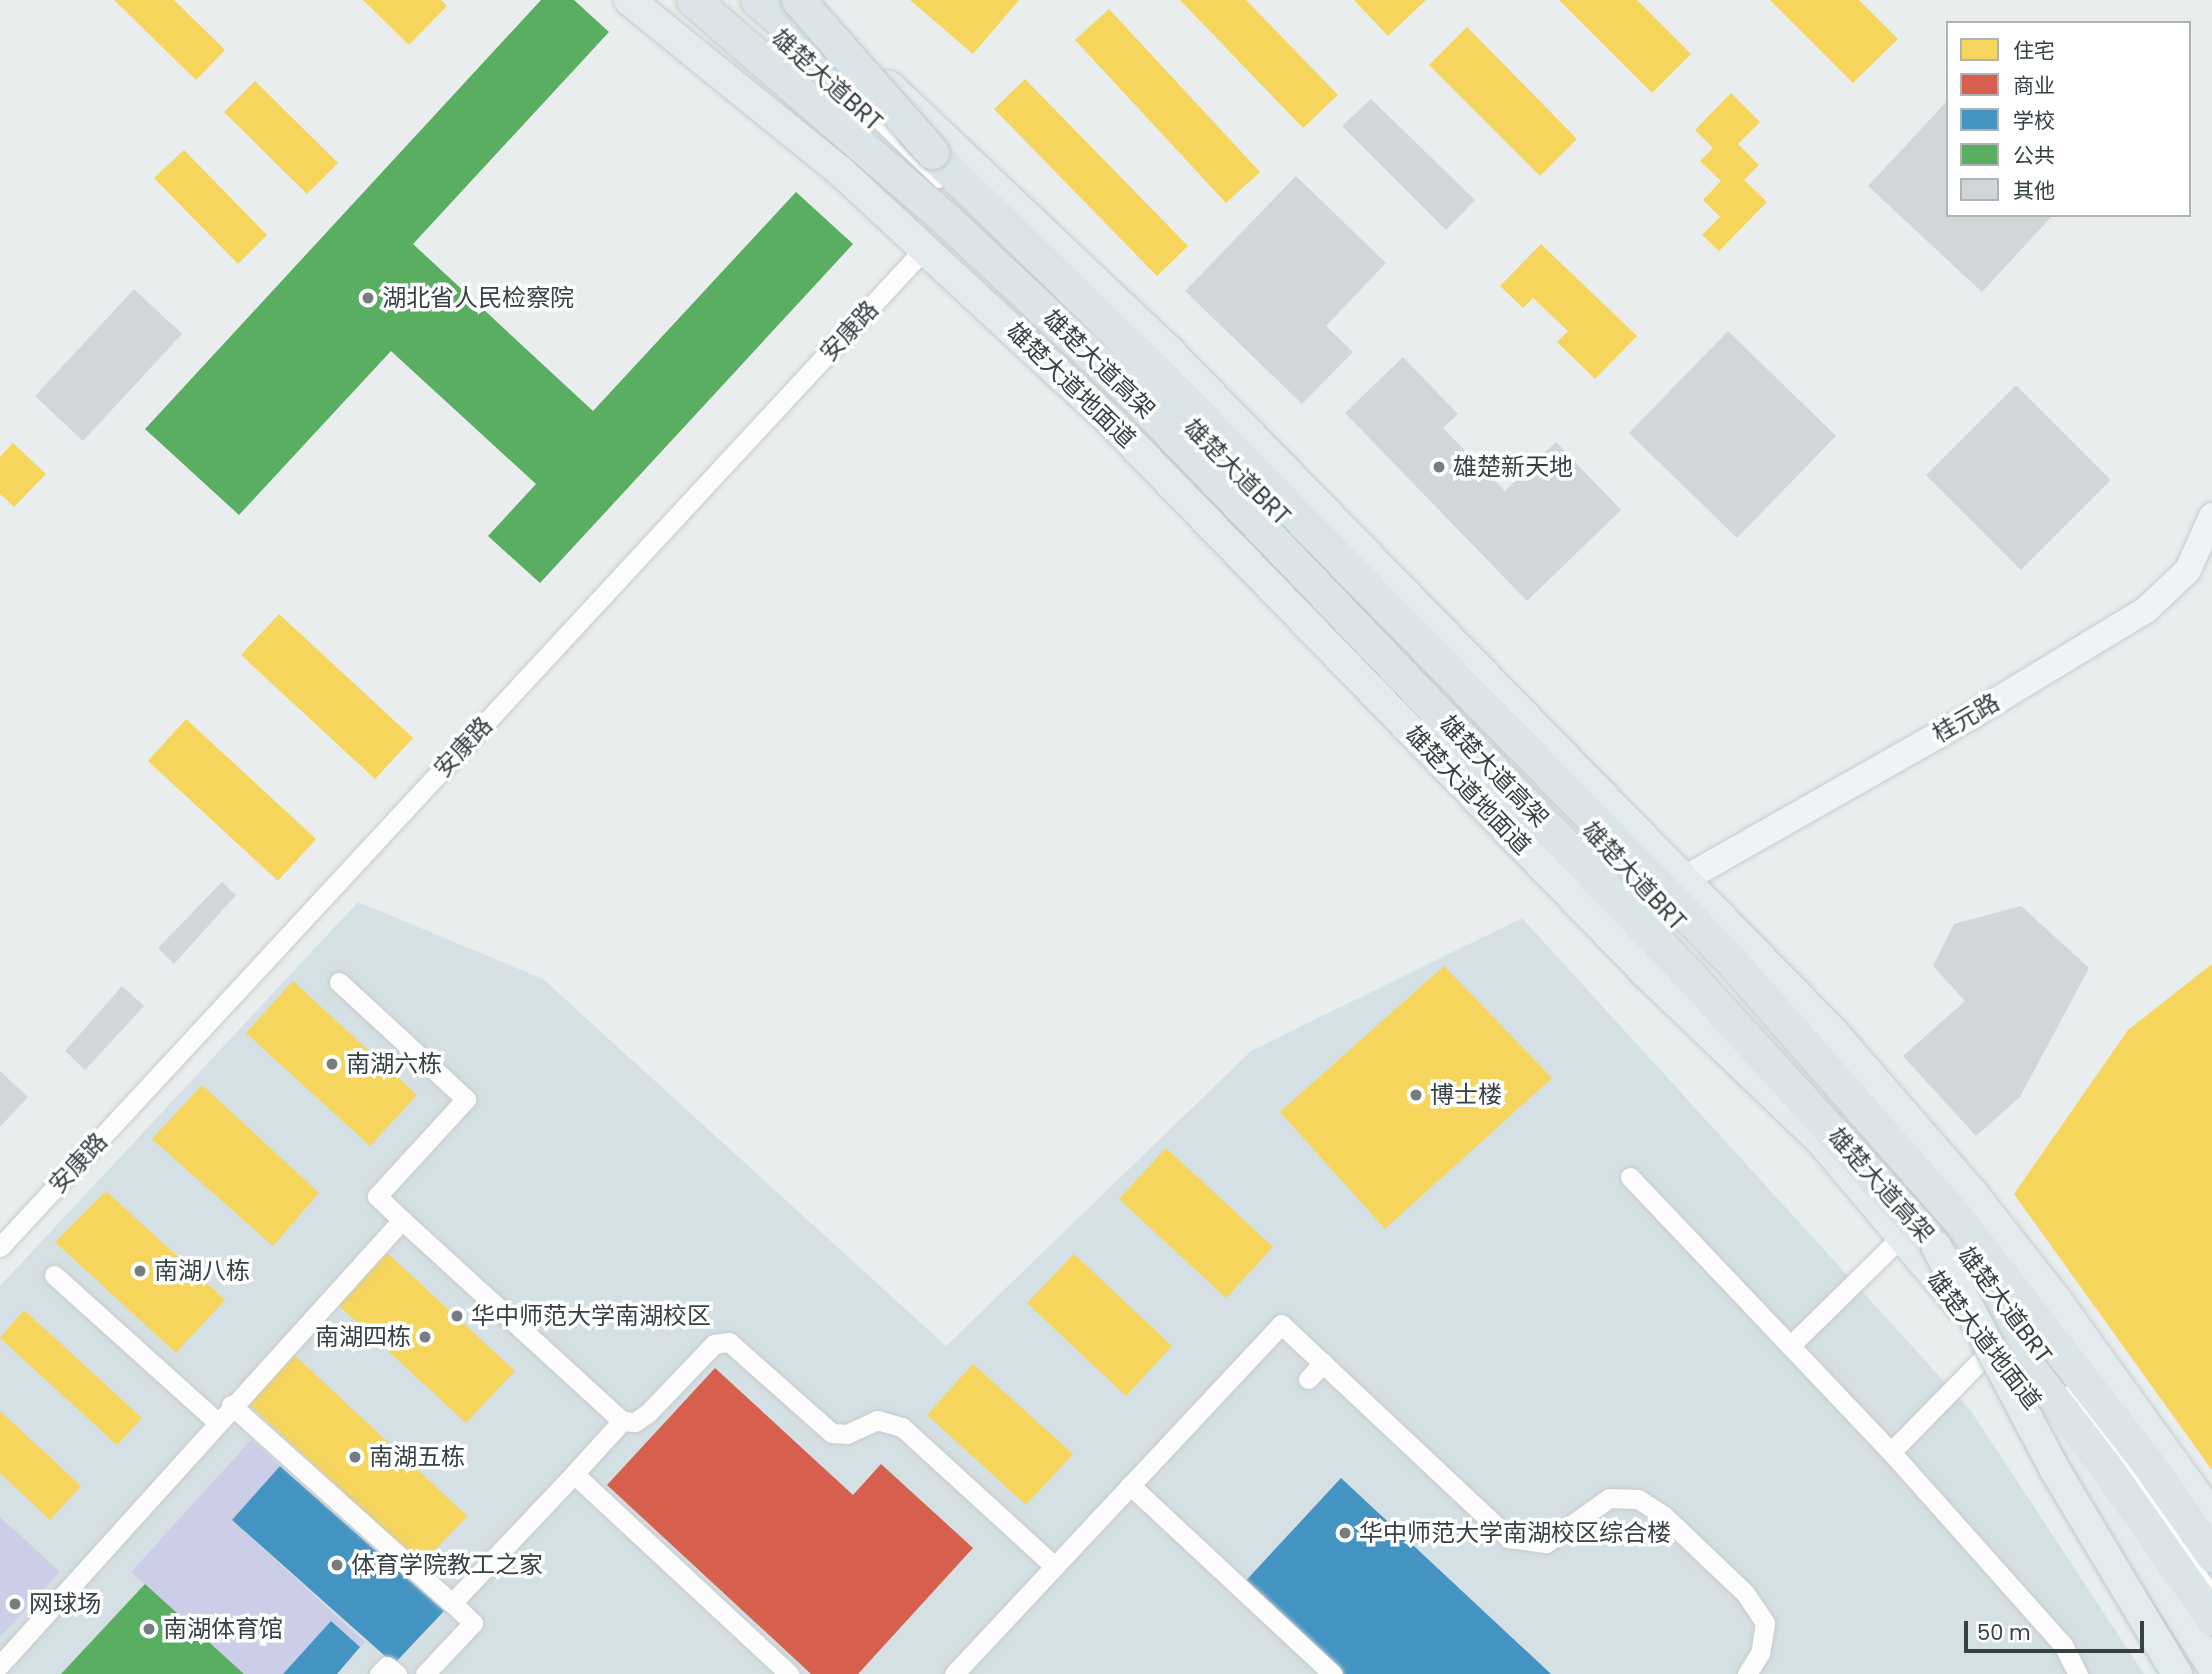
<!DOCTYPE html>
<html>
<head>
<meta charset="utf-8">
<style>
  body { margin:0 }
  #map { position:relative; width:2212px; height:1674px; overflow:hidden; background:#e9edee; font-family:Poppins,"Noto Sans SC",sans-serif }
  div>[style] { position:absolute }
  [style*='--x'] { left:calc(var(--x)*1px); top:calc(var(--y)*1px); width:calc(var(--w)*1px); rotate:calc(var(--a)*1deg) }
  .education>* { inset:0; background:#d5e0e4 }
  .green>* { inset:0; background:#cccee7 }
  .homes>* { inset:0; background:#f6d55c }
  .shops>* { inset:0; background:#d6604d }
  .schools>* { inset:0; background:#4393c3 }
  .public>* { inset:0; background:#5aae61 }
  .building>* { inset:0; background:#d1d6d8 }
  .roads { filter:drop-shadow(0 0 2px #c7cbcc) drop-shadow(0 0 2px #c7cbcc) }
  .lane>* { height:10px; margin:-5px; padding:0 5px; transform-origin:5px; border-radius:5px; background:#fcfcfc }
  .street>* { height:19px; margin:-9.5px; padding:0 9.5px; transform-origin:9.5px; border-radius:9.5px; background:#fcfcfc }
  .secondary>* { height:26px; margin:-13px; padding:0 13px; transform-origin:13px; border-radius:13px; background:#eef3f5 }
  .primary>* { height:30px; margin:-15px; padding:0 15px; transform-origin:15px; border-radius:15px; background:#e4ebef }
  .highway>* { height:33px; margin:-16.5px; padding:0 16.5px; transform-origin:16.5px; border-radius:16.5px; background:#dbe5e9 }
  .bridges { filter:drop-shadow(0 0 2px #b9c8ce) drop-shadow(0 0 2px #b9c8ce) }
  .primary-bridge>* { height:30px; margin:-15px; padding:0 15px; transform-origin:15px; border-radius:15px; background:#e4ebef }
  .highway-bridge>* { height:33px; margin:-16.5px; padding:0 16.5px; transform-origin:16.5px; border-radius:16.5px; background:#dbe5e9 }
  .dots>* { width:19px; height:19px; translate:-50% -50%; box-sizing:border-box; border:4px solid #fff; border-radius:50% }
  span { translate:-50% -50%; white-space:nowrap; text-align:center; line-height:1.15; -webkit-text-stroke:7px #fff; paint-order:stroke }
  .street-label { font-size:24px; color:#364143 }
  .poi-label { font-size:24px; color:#364143 }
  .left { translate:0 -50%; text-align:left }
  .right { translate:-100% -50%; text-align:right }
  .legend { position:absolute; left:1946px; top:21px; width:245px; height:196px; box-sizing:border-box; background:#fff; border:2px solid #afb3b4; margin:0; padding:9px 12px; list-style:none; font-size:21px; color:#364143 }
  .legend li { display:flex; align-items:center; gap:14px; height:35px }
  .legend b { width:35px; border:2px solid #afb3b4 }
  .scale { position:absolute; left:1964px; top:1621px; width:180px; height:32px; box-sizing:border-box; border:4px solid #364143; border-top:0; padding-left:9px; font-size:21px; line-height:24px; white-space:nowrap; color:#364143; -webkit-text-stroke:5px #fff; paint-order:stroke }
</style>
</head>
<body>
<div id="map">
  <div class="education">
    <div style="clip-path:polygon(358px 902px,543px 979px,946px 1346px,1251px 1051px,1522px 918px,1971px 1411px,2144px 1674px,0 1674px,0 1286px)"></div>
  </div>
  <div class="green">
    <div style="clip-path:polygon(251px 1440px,280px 1466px,232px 1520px,365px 1642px,360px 1647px,331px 1621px,283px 1674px,244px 1674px,131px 1572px)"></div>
    <div style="clip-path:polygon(0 1517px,60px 1572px,0 1637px)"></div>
  </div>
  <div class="homes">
    <div style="clip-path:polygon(114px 0,174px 0,225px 50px,196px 80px)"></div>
    <div style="clip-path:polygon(363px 0,441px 0,447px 6px,409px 45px)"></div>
    <div style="clip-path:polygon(910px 0,1019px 0,973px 54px)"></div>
    <div style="clip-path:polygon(1180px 0,1246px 0,1338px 95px,1303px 128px)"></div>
    <div style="clip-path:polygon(1354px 0,1426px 0,1388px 36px)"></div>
    <div style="clip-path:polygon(1559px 0,1637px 0,1691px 54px,1652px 93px)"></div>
    <div style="clip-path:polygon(1770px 0,1859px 0,1898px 39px,1853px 83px)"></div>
    <div style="clip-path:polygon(1109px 9px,1260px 172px,1226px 203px,1075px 40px)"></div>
    <div style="clip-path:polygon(1467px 27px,1577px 139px,1540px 176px,1429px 65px)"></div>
    <div style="clip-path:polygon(1025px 79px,1188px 246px,1157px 276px,994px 109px)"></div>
    <div style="clip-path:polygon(255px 81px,338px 163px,307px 194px,224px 112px)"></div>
    <div style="clip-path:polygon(1731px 93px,1760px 122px,1738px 144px,1759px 165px,1744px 180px,1767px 202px,1719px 251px,1702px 235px,1720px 217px,1703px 200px,1721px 181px,1700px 161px,1713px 148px,1695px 130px)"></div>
    <div style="clip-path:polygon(184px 150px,267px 235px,238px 264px,154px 178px)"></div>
    <div style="clip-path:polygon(1541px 244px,1637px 336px,1595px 379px,1557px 342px,1568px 331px,1533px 298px,1523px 308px,1500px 286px)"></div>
    <div style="clip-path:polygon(13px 443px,46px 474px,14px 507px,0 494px,0 457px)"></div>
    <div style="clip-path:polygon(279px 614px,413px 738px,375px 779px,241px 655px)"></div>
    <div style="clip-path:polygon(186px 719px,316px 839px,278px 881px,148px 761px)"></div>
    <div style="clip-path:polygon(2212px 964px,2212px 1470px,2014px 1194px,2128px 1030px)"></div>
    <div style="clip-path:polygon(1444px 966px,1552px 1078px,1385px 1229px,1280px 1112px)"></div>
    <div style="clip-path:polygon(293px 981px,417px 1095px,370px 1146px,246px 1033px)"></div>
    <div style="clip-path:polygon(202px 1085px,319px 1193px,273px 1246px,152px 1139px)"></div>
    <div style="clip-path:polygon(1166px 1148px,1273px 1247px,1226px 1298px,1119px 1199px)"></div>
    <div style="clip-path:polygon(106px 1191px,225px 1300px,176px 1353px,55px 1242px)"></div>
    <div style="clip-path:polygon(385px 1251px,515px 1371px,466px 1423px,336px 1303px)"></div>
    <div style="clip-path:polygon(1074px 1254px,1172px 1346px,1126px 1396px,1027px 1303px)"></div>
    <div style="clip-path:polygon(24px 1310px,142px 1418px,117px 1445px,0 1338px)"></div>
    <div style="clip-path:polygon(289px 1350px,467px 1516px,421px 1565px,243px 1399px)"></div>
    <div style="clip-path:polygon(973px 1364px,1073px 1454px,1026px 1505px,927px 1415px)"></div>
    <div style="clip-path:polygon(0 1411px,81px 1486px,50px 1520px,0 1473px)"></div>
  </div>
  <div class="shops">
    <div style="clip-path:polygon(715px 1368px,853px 1495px,881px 1464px,973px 1548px,858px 1674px,811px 1674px,607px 1485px)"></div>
  </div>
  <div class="schools">
    <div style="clip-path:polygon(280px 1466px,444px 1611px,394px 1664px,232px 1520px)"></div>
    <div style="clip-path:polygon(1341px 1478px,1551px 1674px,1333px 1674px,1240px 1587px)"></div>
    <div style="clip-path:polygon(331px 1621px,360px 1647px,337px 1674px,283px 1674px)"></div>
  </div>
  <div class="public">
    <div style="clip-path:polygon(541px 0,574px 0,609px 32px,413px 244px,593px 411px,796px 192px,853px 244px,540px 583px,488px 536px,536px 484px,391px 351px,239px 515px,145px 429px)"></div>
    <div style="clip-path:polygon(145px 1584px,244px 1674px,61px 1674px)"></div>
  </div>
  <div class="building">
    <div style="clip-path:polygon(1371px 99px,1475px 200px,1446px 230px,1342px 126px)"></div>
    <div style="clip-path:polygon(1948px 100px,1948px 215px,2053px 215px,1982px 292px,1868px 186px)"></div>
    <div style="clip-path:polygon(1296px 176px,1386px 263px,1326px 326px,1353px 352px,1302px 404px,1185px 291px)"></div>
    <div style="clip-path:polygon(134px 289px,182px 334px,83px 441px,35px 396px)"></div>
    <div style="clip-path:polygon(1728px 331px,1836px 436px,1737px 538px,1629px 433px)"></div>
    <div style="clip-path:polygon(1403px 357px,1458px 414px,1443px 428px,1505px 491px,1556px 442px,1621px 510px,1527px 601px,1345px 413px)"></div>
    <div style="clip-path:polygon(2016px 385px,2111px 480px,2021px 570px,1926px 475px)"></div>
    <div style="clip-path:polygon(222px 882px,236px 895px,174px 964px,158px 948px)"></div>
    <div style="clip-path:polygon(2021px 906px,2089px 968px,2020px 1097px,1976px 1136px,1903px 1056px,1965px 1001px,1933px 966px,1954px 924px)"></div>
    <div style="clip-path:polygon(122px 986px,144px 1006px,85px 1070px,65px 1051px)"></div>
    <div style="clip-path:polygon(0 1071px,28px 1097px,0 1127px)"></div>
  </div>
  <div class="roads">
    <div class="lane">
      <div style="--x:854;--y:101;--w:118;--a:44"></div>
      <div style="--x:2070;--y:1390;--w:114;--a:52.8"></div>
      <div style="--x:2139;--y:1481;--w:130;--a:55.9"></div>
    </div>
    <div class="street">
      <div style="--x:339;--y:982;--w:173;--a:42.7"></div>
      <div style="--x:466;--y:1099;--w:132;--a:132.5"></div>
      <div style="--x:377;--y:1196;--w:35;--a:44"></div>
      <div style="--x:1630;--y:1177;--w:379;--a:46.5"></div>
      <div style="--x:1891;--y:1452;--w:259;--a:48.3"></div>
      <div style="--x:2063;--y:1645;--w:33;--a:63"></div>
      <div style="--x:0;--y:1247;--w:1363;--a:-47.2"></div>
      <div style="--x:54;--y:1275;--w:218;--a:42"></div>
      <div style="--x:1790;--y:1346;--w:157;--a:-44.5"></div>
      <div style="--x:1308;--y:1379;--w:22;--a:-47"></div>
      <div style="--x:231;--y:1405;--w:297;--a:41.9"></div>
      <div style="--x:452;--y:1603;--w:178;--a:-46.6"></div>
      <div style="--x:622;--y:1421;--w:72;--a:132.2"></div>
      <div style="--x:574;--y:1474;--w:294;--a:42.9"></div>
      <div style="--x:1891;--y:1452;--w:144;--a:-45.6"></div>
      <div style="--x:1130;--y:1485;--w:277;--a:43"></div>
      <div style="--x:0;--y:1665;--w:600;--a:-47.91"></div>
      <div style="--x:402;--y:1220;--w:298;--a:42.4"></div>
      <div style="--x:622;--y:1421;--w:13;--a:4"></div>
      <div style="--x:635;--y:1422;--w:16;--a:-35"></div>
      <div style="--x:648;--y:1413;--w:95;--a:-46.3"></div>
      <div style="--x:714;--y:1344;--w:15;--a:-8"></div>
      <div style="--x:729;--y:1342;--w:137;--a:41.5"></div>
      <div style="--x:832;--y:1433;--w:15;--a:4"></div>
      <div style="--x:847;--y:1434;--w:33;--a:-25"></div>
      <div style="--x:877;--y:1420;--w:26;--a:16"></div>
      <div style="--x:902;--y:1427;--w:206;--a:42.4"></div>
      <div style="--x:379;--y:1674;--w:11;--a:-45"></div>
      <div style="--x:387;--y:1666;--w:13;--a:39"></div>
      <div style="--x:425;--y:1674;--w:70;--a:-46.7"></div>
      <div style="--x:473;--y:1623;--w:29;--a:-136"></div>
      <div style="--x:954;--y:1674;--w:479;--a:-46.9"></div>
      <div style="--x:1281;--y:1324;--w:313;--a:43.2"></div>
      <div style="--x:1509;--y:1538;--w:37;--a:8"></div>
      <div style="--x:1546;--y:1543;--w:77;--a:-35.5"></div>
      <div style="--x:1609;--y:1498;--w:29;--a:2"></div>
      <div style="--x:1638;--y:1499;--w:30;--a:33"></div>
      <div style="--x:1663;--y:1515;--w:113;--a:43.6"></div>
      <div style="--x:1745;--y:1593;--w:36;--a:56"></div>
      <div style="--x:1765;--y:1623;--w:30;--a:99"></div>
      <div style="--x:1760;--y:1653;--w:25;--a:122"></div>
    </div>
    <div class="secondary">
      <div style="--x:1683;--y:880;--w:334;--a:-29.6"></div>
      <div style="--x:1973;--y:715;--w:202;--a:-31.3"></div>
      <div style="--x:2146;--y:610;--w:58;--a:-43.6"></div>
      <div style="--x:2188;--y:570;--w:59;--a:-66"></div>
    </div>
    <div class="primary">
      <div style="--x:629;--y:0;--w:269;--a:39"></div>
      <div style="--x:838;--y:169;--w:369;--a:42.8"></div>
      <div style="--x:1109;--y:420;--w:772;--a:45.84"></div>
      <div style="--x:1647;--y:974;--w:243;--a:43.8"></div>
      <div style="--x:1822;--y:1142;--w:216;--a:49.9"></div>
      <div style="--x:889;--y:86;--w:381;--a:43.4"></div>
      <div style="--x:1166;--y:348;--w:954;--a:45.72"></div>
      <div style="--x:1832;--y:1031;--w:217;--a:49.1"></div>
      <div style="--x:1974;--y:1195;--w:126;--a:51.8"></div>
      <div style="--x:2052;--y:1294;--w:274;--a:54.2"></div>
      <div style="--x:2020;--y:1386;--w:144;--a:53.2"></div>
      <div style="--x:2106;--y:1501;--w:196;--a:57.3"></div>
    </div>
    <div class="highway">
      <div style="--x:693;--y:0;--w:337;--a:40.9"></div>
      <div style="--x:948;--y:221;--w:252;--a:43.1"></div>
      <div style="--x:1132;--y:393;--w:806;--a:46.26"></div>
      <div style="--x:1689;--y:975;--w:367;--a:47.7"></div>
      <div style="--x:1936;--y:1246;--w:277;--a:52.5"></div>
      <div style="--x:2105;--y:1466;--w:186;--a:54.9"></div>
      <div style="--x:757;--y:0;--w:144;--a:40.8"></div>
      <div style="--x:912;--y:134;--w:334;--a:44.2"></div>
      <div style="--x:1152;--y:367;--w:823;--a:45.69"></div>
      <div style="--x:1727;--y:956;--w:347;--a:48.7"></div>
      <div style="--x:1956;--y:1217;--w:309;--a:52.1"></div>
      <div style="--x:2146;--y:1461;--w:115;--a:54.9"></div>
    </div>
  </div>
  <div class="bridges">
    <div class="primary-bridge">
      <div style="--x:1936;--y:1246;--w:254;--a:62"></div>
      <div style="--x:2055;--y:1470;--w:238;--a:59.1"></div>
    </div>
    <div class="highway-bridge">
      <div style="--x:798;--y:0;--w:203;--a:48.6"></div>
    </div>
  </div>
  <div class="dots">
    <div style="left:368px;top:298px;background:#757d7f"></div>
    <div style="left:1439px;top:467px;background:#757d7f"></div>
    <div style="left:332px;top:1064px;background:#757d7f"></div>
    <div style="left:1416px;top:1095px;background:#757d7f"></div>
    <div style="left:140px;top:1271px;background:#757d7f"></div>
    <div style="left:457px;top:1316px;background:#757d7f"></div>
    <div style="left:425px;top:1337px;background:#757d7f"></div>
    <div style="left:355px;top:1457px;background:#757d7f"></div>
    <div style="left:1345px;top:1533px;background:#757d7f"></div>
    <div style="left:337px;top:1565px;background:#757d7f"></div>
    <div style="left:15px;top:1604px;background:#757d7f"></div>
    <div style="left:149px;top:1629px;background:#757d7f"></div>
  </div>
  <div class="street-label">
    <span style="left:827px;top:80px;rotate:42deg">雄楚大道BRT</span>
    <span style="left:849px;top:331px;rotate:-47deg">安康路</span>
    <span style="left:1099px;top:364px;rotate:44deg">雄楚大道高架</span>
    <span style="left:1071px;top:385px;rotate:44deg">雄楚大道地面道</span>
    <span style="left:1237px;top:472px;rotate:45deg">雄楚大道BRT</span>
    <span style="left:1966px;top:718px;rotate:-30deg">桂元路</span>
    <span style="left:463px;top:747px;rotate:-47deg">安康路</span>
    <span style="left:1494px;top:771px;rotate:46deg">雄楚大道高架</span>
    <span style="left:1468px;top:790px;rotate:46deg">雄楚大道地面道</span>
    <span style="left:1634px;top:876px;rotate:47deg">雄楚大道BRT</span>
    <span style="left:78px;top:1163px;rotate:-47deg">安康路</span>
    <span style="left:1881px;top:1185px;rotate:48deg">雄楚大道高架</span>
    <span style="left:2005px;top:1305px;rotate:53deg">雄楚大道BRT</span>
    <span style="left:1984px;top:1340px;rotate:52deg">雄楚大道地面道</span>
  </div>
  <div class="poi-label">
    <span class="left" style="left:382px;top:298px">湖北省人民检察院</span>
    <span class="left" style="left:1453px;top:467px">雄楚新天地</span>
    <span class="left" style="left:346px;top:1064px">南湖六栋</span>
    <span class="left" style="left:1430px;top:1095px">博士楼</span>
    <span class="left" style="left:154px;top:1271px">南湖八栋</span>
    <span class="left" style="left:471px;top:1316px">华中师范大学南湖校区</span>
    <span class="right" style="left:411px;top:1337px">南湖四栋</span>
    <span class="left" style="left:369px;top:1457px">南湖五栋</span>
    <span class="left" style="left:1359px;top:1533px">华中师范大学南湖校区综合楼</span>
    <span class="left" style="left:351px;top:1565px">体育学院教工之家</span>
    <span class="left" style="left:29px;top:1604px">网球场</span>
    <span class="left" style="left:163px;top:1629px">南湖体育馆</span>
  </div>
  <ul class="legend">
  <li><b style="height:19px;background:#f6d55c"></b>住宅</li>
  <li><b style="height:19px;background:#d6604d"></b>商业</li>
  <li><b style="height:19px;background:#4393c3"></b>学校</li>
  <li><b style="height:19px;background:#5aae61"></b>公共</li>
  <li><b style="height:19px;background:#d1d6d8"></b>其他</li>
  </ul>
  <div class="scale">50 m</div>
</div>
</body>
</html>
